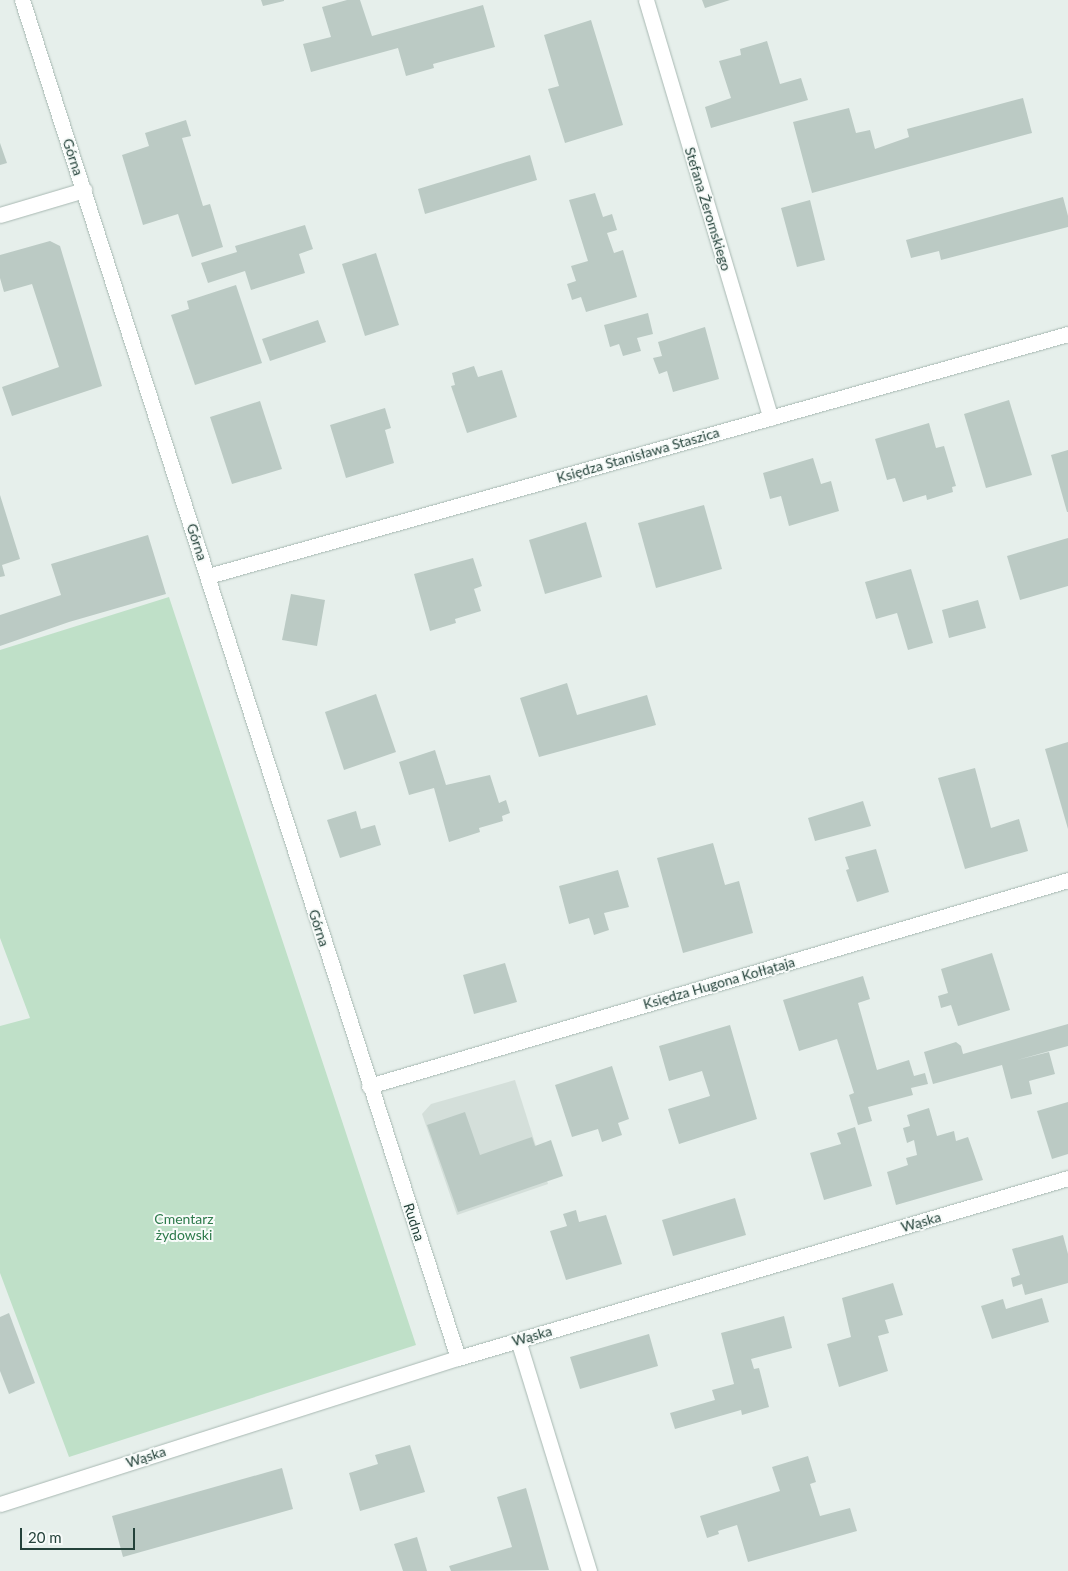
<!DOCTYPE html>
<html>
<head>
<meta charset="utf-8">
<style>
  body { margin:0 }
  #map { position:relative; width:1068px; height:1571px; overflow:hidden; background:#e6efeb; font-family:Lato,sans-serif }
  div>[style] { position:absolute }
  [style*='--x'] { left:calc(var(--x)*1px); top:calc(var(--y)*1px); width:calc(var(--w)*1px); rotate:calc(var(--a)*1deg) }
  .built>* { inset:0; background:#d4dfda }
  .green>* { inset:0; background:#bfe0c8 }
  .building>* { inset:0; background:#bbcac4 }
  .roads { filter:drop-shadow(0 0 1px #a8b8b2) drop-shadow(0 0 1px #a8b8b2) }
  .street>* { height:15px; margin:-7.5px; padding:0 7.5px; transform-origin:7.5px; border-radius:7.5px; background:#fff }
  span { translate:-50% -50%; white-space:nowrap; text-align:center; line-height:1.15; -webkit-text-stroke:4px #f7fbf9; paint-order:stroke }
  .street-label { font-size:14px; color:#24423a }
  .park-label { font-size:14px; color:#2d7a4b }
  .scale { position:absolute; left:20px; top:1528px; width:115px; height:22px; box-sizing:border-box; border:2px solid #24423a; border-top:0; padding-left:6px; font-size:15px; line-height:18px; white-space:nowrap; color:#24423a; -webkit-text-stroke:4px #f7fbf9; paint-order:stroke }
</style>
</head>
<body>
<div id="map">
  <div class="built">
    <div style="clip-path:polygon(515px 1080px,548px 1184px,457px 1215px,422px 1114px,431px 1104px)"></div>
  </div>
  <div class="green">
    <div style="clip-path:polygon(169px 597px,416px 1345px,69px 1457px,0 1273px,0 1026px,30px 1018px,0 938px,0 650px)"></div>
  </div>
  <div class="building">
    <div style="clip-path:polygon(261px 0,284px 0,284px 1px,263px 6px)"></div>
    <div style="clip-path:polygon(347px 0,360px 0,372px 36px,483px 5px,495px 47px,433px 64px,434px 68px,406px 76px,398px 48px,311px 72px,303px 44px,331px 37px,322px 7px)"></div>
    <div style="clip-path:polygon(702px 0,730px 0,705px 8px)"></div>
    <div style="clip-path:polygon(591px 20px,623px 125px,565px 143px,548px 89px,559px 86px,544px 35px)"></div>
    <div style="clip-path:polygon(767px 41px,780px 84px,801px 78px,808px 100px,711px 128px,705px 107px,731px 98px,719px 61px,741px 55px,740px 49px)"></div>
    <div style="clip-path:polygon(1023px 98px,1032px 133px,812px 193px,793px 122px,849px 108px,856px 133px,870px 130px,875px 149px,909px 137px,907px 129px)"></div>
    <div style="clip-path:polygon(186px 120px,191px 136px,182px 138px,203px 206px,210px 204px,223px 247px,192px 257px,178px 214px,143px 225px,122px 155px,149px 146px,145px 133px)"></div>
    <div style="clip-path:polygon(0 143px,7px 163px,0 165px)"></div>
    <div style="clip-path:polygon(530px 155px,537px 180px,425px 214px,418px 189px)"></div>
    <div style="clip-path:polygon(595px 193px,603px 217px,612px 214px,617px 230px,607px 233px,614px 253px,623px 250px,637px 297px,586px 312px,581px 297px,572px 300px,567px 284px,576px 281px,571px 266px,588px 261px,569px 200px)"></div>
    <div style="clip-path:polygon(1063px 197px,1068px 216px,1068px 227px,941px 260px,939px 251px,911px 258px,906px 240px)"></div>
    <div style="clip-path:polygon(810px 200px,825px 260px,797px 267px,781px 208px)"></div>
    <div style="clip-path:polygon(305px 225px,313px 249px,299px 254px,305px 273px,251px 290px,245px 271px,208px 283px,201px 263px,237px 252px,235px 246px)"></div>
    <div style="clip-path:polygon(50px 241px,60px 246px,102px 386px,12px 416px,2px 387px,59px 367px,32px 284px,4px 292px,0 278px,0 255px)"></div>
    <div style="clip-path:polygon(376px 253px,399px 325px,365px 336px,342px 264px)"></div>
    <div style="clip-path:polygon(236px 285px,262px 363px,195px 385px,171px 315px,189px 309px,187px 301px)"></div>
    <div style="clip-path:polygon(648px 313px,653px 334px,637px 338px,641px 351px,623px 356px,619px 344px,610px 347px,604px 325px)"></div>
    <div style="clip-path:polygon(318px 320px,326px 342px,270px 361px,262px 339px)"></div>
    <div style="clip-path:polygon(705px 327px,719px 379px,673px 392px,667px 371px,659px 374px,653px 358px,662px 356px,658px 342px)"></div>
    <div style="clip-path:polygon(474px 366px,478px 377px,502px 370px,517px 417px,467px 433px,451px 386px,455px 385px,452px 373px)"></div>
    <div style="clip-path:polygon(1009px 400px,1032px 475px,986px 488px,964px 414px)"></div>
    <div style="clip-path:polygon(260px 401px,282px 469px,232px 484px,210px 417px)"></div>
    <div style="clip-path:polygon(385px 408px,391px 428px,385px 430px,394px 463px,346px 478px,330px 425px)"></div>
    <div style="clip-path:polygon(929px 423px,936px 448px,944px 446px,956px 486px,952px 487px,953px 492px,927px 500px,926px 495px,903px 502px,895px 478px,887px 480px,875px 439px)"></div>
    <div style="clip-path:polygon(1068px 450px,1068px 512px,1067px 512px,1051px 455px)"></div>
    <div style="clip-path:polygon(813px 458px,821px 484px,831px 481px,839px 511px,789px 526px,781px 496px,770px 499px,763px 473px)"></div>
    <div style="clip-path:polygon(0 495px,20px 559px,2px 565px,5px 576px,0 577px)"></div>
    <div style="clip-path:polygon(704px 505px,722px 569px,656px 588px,638px 523px)"></div>
    <div style="clip-path:polygon(586px 522px,602px 577px,545px 594px,529px 540px)"></div>
    <div style="clip-path:polygon(148px 535px,166px 594px,69px 622px,0 646px,0 615px,61px 595px,51px 564px)"></div>
    <div style="clip-path:polygon(1068px 538px,1068px 586px,1020px 600px,1007px 556px)"></div>
    <div style="clip-path:polygon(473px 558px,482px 586px,474px 589px,481px 611px,455px 619px,456px 623px,430px 631px,414px 574px)"></div>
    <div style="clip-path:polygon(911px 569px,933px 643px,908px 650px,897px 613px,876px 619px,865px 582px)"></div>
    <div style="clip-path:polygon(291px 594px,325px 600px,317px 646px,282px 640px)"></div>
    <div style="clip-path:polygon(978px 600px,986px 628px,949px 638px,942px 610px)"></div>
    <div style="clip-path:polygon(567px 683px,577px 715px,647px 695px,656px 725px,539px 757px,520px 698px)"></div>
    <div style="clip-path:polygon(376px 694px,396px 752px,344px 770px,325px 712px)"></div>
    <div style="clip-path:polygon(1068px 742px,1068px 829px,1045px 749px)"></div>
    <div style="clip-path:polygon(435px 750px,446px 785px,490px 775px,499px 803px,506px 800px,510px 813px,502px 816px,503px 821px,479px 828px,480px 832px,449px 842px,434px 788px,409px 795px,399px 762px)"></div>
    <div style="clip-path:polygon(975px 768px,991px 828px,1019px 819px,1028px 851px,965px 869px,938px 778px)"></div>
    <div style="clip-path:polygon(863px 801px,871px 826px,815px 841px,808px 818px)"></div>
    <div style="clip-path:polygon(356px 811px,361px 829px,375px 825px,381px 845px,340px 858px,327px 820px)"></div>
    <div style="clip-path:polygon(713px 843px,725px 885px,739px 881px,753px 933px,683px 953px,657px 858px)"></div>
    <div style="clip-path:polygon(876px 849px,889px 892px,857px 902px,846px 870px,849px 869px,845px 857px)"></div>
    <div style="clip-path:polygon(618px 870px,629px 907px,604px 913px,609px 930px,594px 935px,589px 918px,569px 924px,559px 886px)"></div>
    <div style="clip-path:polygon(992px 953px,1010px 1010px,958px 1026px,951px 1005px,941px 1008px,938px 996px,948px 993px,941px 969px)"></div>
    <div style="clip-path:polygon(505px 963px,517px 1002px,474px 1014px,463px 975px)"></div>
    <div style="clip-path:polygon(863px 976px,870px 999px,858px 1003px,877px 1070px,909px 1060px,914px 1076px,925px 1073px,928px 1084px,911px 1088px,913px 1095px,868px 1107px,872px 1121px,858px 1125px,849px 1095px,854px 1093px,837px 1039px,799px 1051px,783px 1000px)"></div>
    <div style="clip-path:polygon(1068px 1024px,1068px 1046px,1017px 1060px,1049px 1052px,1055px 1074px,1029px 1081px,1032px 1094px,1011px 1099px,1002px 1065px,933px 1084px,924px 1052px,956px 1042px,961px 1046px,963px 1054px)"></div>
    <div style="clip-path:polygon(730px 1025px,757px 1119px,679px 1144px,668px 1109px,710px 1096px,702px 1071px,669px 1081px,659px 1046px)"></div>
    <div style="clip-path:polygon(612px 1066px,629px 1119px,618px 1123px,622px 1135px,602px 1142px,598px 1129px,572px 1137px,555px 1085px)"></div>
    <div style="clip-path:polygon(1068px 1102px,1068px 1154px,1052px 1159px,1037px 1111px)"></div>
    <div style="clip-path:polygon(929px 1108px,937px 1136px,954px 1131px,956px 1141px,968px 1137px,983px 1180px,896px 1205px,887px 1172px,908px 1165px,906px 1158px,917px 1155px,914px 1140px,907px 1143px,903px 1128px,910px 1126px,907px 1115px)"></div>
    <div style="clip-path:polygon(465px 1112px,480px 1155px,532px 1137px,535px 1146px,551px 1140px,563px 1176px,458px 1212px,427px 1125px)"></div>
    <div style="clip-path:polygon(855px 1127px,872px 1186px,824px 1200px,810px 1153px,841px 1144px,837px 1133px)"></div>
    <div style="clip-path:polygon(735px 1198px,746px 1235px,673px 1256px,662px 1220px)"></div>
    <div style="clip-path:polygon(576px 1210px,579px 1222px,606px 1215px,622px 1264px,566px 1280px,550px 1231px,567px 1226px,563px 1214px)"></div>
    <div style="clip-path:polygon(1063px 1235px,1068px 1254px,1068px 1283px,1025px 1295px,1022px 1284px,1013px 1287px,1011px 1278px,1020px 1275px,1012px 1249px)"></div>
    <div style="clip-path:polygon(893px 1283px,903px 1315px,885px 1320px,889px 1333px,878px 1336px,888px 1371px,839px 1387px,827px 1344px,851px 1337px,842px 1298px)"></div>
    <div style="clip-path:polygon(1042px 1298px,1049px 1322px,992px 1339px,981px 1306px,1003px 1299px,1006px 1309px)"></div>
    <div style="clip-path:polygon(9px 1313px,35px 1383px,9px 1394px,0 1371px,0 1317px)"></div>
    <div style="clip-path:polygon(784px 1316px,792px 1348px,751px 1359px,754px 1369px,759px 1368px,769px 1407px,742px 1415px,741px 1410px,675px 1429px,670px 1413px,715px 1400px,712px 1390px,734px 1384px,721px 1333px)"></div>
    <div style="clip-path:polygon(649px 1334px,658px 1366px,580px 1389px,570px 1357px)"></div>
    <div style="clip-path:polygon(410px 1445px,425px 1492px,360px 1511px,349px 1473px,378px 1464px,375px 1455px)"></div>
    <div style="clip-path:polygon(808px 1456px,816px 1482px,810px 1484px,820px 1516px,850px 1508px,857px 1531px,748px 1562px,737px 1525px,718px 1531px,719px 1534px,707px 1538px,700px 1516px,780px 1491px,772px 1467px)"></div>
    <div style="clip-path:polygon(282px 1468px,293px 1509px,123px 1557px,112px 1516px)"></div>
    <div style="clip-path:polygon(526px 1488px,549px 1570px,451px 1571px,449px 1566px,512px 1547px,497px 1497px)"></div>
    <div style="clip-path:polygon(417px 1537px,427px 1571px,403px 1571px,394px 1544px)"></div>
  </div>
  <div class="roads">
    <div class="street">
      <div style="--x:22;--y:0;--w:1426;--a:72.2"></div>
      <div style="--x:646;--y:0;--w:436;--a:73.4"></div>
      <div style="--x:0;--y:215;--w:88;--a:-16.6"></div>
      <div style="--x:208;--y:576;--w:893;--a:-15.72"></div>
      <div style="--x:369;--y:1086;--w:729;--a:-16.42"></div>
      <div style="--x:518;--y:1340;--w:242;--a:72.9"></div>
      <div style="--x:0;--y:1504;--w:481;--a:-17.7"></div>
      <div style="--x:458;--y:1358;--w:636;--a:-16.44"></div>
    </div>
  </div>
  <div class="street-label">
    <span style="left:73px;top:157px;rotate:72deg">Górna</span>
    <span style="left:708px;top:209px;rotate:73deg">Stefana Żeromskiego</span>
    <span style="left:638px;top:455px;rotate:-16deg">Księdza Stanisława Staszica</span>
    <span style="left:197px;top:542px;rotate:72deg">Górna</span>
    <span style="left:319px;top:928px;rotate:72deg">Górna</span>
    <span style="left:719px;top:983px;rotate:-16deg">Księdza Hugona Kołłątaja</span>
    <span style="left:414px;top:1222px;rotate:72deg">Rudna</span>
    <span style="left:921px;top:1222px;rotate:-16deg">Wąska</span>
    <span style="left:532px;top:1336px;rotate:-16deg">Wąska</span>
    <span style="left:146px;top:1457px;rotate:-18deg">Wąska</span>
  </div>
  <div class="park-label">
    <span style="left:184px;top:1227px">Cmentarz<br>żydowski</span>
  </div>
  <div class="scale">20 m</div>
</div>
</body>
</html>
